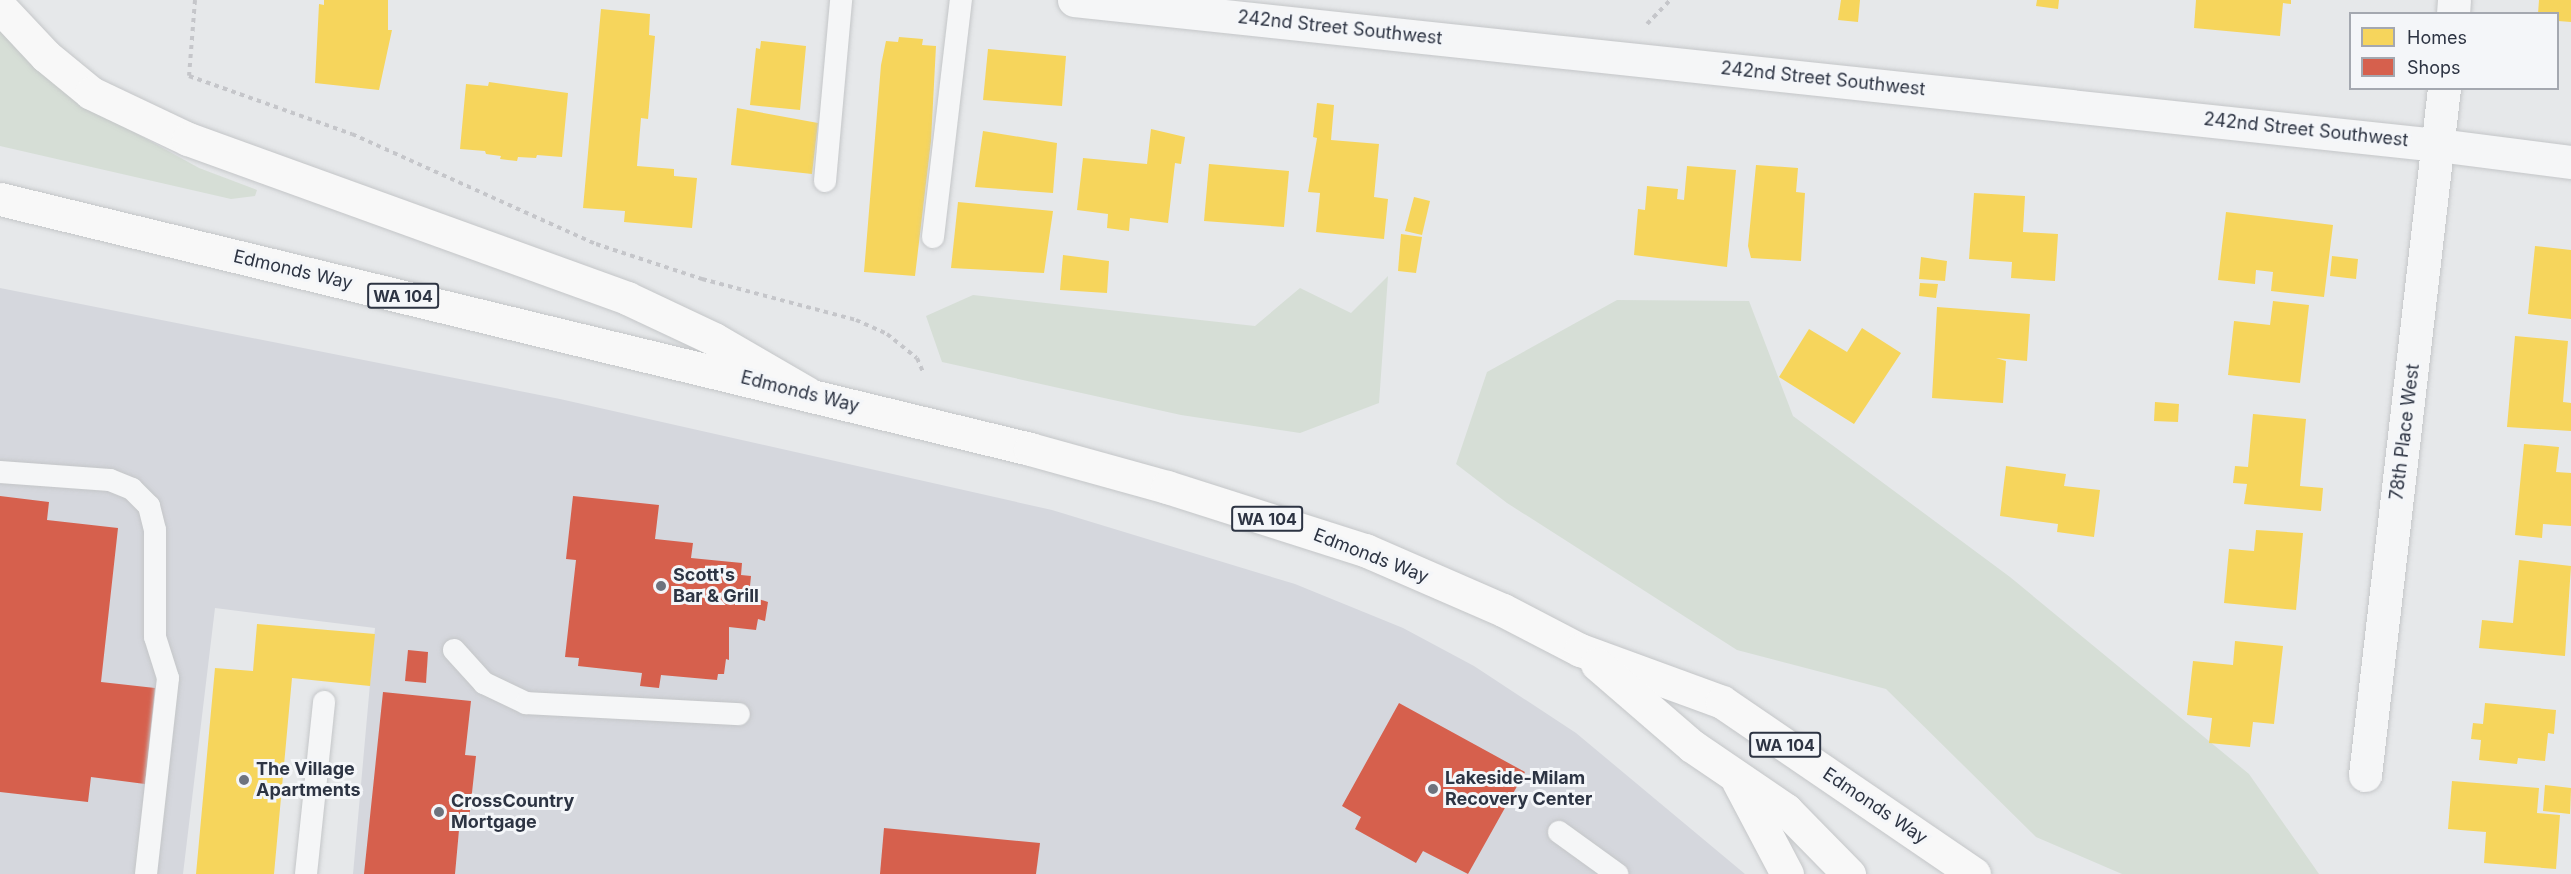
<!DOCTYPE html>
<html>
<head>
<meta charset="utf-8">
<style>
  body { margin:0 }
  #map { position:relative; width:2571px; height:874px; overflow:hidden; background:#e6e8ea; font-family:Inter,sans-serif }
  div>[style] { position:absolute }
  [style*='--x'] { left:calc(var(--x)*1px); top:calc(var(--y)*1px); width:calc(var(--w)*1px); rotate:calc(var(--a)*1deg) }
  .built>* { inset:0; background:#d5d7dd }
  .green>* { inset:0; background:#d6ded6 }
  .homes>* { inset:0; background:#f6d55c }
  .shops>* { inset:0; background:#d6604d }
  .path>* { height:4px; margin-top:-2px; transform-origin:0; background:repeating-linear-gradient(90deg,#c5c6ca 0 4.5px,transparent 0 9px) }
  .roads { filter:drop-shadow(0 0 2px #c4c6c8) drop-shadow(0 0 2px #c4c6c8) }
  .lane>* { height:22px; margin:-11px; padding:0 11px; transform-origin:11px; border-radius:11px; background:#f5f6f7 }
  .street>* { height:33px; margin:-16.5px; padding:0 16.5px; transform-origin:16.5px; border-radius:16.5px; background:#f5f6f7 }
  .primary>* { height:33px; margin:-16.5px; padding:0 16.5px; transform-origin:16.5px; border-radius:16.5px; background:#f8f8f8 }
  .highway>* { height:33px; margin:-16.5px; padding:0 16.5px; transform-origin:16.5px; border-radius:16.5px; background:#f8f8f8 }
  .dots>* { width:16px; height:16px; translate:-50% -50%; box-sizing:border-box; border:3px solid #f4f6f9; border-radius:50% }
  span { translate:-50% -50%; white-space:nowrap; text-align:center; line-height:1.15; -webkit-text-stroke:6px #f4f6f9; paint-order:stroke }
  .shield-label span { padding:2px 4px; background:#f4f6f9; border:2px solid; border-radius:4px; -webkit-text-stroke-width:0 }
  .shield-label { font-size:16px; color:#2d3443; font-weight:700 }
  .street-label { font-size:18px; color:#2d3443 }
  .poi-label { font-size:18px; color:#2d3443; font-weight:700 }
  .left { translate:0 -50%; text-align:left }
  .legend { position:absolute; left:2349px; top:12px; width:210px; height:78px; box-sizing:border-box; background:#f4f6f9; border:2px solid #a4a8b0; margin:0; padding:8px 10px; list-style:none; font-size:18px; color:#2d3443 }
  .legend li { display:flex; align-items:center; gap:12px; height:30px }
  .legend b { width:30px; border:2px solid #a4a8b0 }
</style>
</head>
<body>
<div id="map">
  <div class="built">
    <div style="clip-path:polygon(0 288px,560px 399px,1052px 510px,1295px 584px,1403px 628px,1474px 666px,1576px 733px,1745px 874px,353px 874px,375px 628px,215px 608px,183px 874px,0 874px)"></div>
  </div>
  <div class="green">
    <div style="clip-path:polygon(0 26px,83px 104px,199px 168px,257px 190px,255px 196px,231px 199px,0 146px)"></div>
    <div style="clip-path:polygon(1388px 276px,1379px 403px,1300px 433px,1181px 415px,942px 362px,926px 316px,973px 295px,1255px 326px,1300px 288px,1351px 313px)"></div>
    <div style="clip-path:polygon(1617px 300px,1749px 301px,1793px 416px,2010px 577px,2249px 774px,2319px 874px,2122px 874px,2036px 837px,1886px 689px,1737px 650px,1507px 503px,1456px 464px,1487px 372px)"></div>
  </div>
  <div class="homes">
    <div style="clip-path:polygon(324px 0,388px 0,388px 30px,392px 30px,379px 90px,315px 83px,319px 4px,324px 5px)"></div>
    <div style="clip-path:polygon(1841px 0,1860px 0,1858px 22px,1838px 20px)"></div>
    <div style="clip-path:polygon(2037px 0,2059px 0,2058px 9px,2036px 6px)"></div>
    <div style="clip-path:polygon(2196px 0,2291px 0,2291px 4px,2283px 3px,2280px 36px,2194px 28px)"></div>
    <div style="clip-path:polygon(2539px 0,2571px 0,2571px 22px,2558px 21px,2558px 14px,2538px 14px)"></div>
    <div style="clip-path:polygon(601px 9px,650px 14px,649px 35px,655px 36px,648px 119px,641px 118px,637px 166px,674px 169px,674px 176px,697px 178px,692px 228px,624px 222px,625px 211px,583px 208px)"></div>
    <div style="clip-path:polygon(899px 37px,923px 39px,922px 45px,936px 46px,931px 141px,915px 276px,864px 272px,881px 65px,886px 41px,898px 42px)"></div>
    <div style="clip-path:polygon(761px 41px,806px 46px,800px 110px,750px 105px,756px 48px,760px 49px)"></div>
    <div style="clip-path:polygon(988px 49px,1066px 56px,1062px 106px,983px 100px)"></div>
    <div style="clip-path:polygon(489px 82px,568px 93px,562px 157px,537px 155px,536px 158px,518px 157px,517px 161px,500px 159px,501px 156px,486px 154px,485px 151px,460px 149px,466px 84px,488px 86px)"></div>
    <div style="clip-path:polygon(1317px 103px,1334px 105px,1331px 140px,1379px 144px,1374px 197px,1388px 199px,1384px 239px,1316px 232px,1320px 193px,1308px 192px,1317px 138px,1313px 137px)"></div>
    <div style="clip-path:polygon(737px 108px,818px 123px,812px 174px,731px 165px)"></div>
    <div style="clip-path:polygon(1151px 129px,1185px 137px,1181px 164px,1175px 163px,1168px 223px,1130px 218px,1129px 231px,1107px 228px,1108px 214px,1077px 210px,1083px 158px,1147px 164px)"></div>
    <div style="clip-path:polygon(983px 131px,1057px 143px,1053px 193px,975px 187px)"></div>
    <div style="clip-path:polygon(1209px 164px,1289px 171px,1284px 227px,1204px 221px)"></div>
    <div style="clip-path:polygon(1756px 165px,1798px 168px,1796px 192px,1805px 193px,1801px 261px,1751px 258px,1748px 246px)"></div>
    <div style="clip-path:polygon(1687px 166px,1736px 170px,1727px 267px,1634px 255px,1638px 209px,1645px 210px,1647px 186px,1678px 189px,1677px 199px,1684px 200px)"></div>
    <div style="clip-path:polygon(1974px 193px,2025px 196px,2023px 232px,2058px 234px,2055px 281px,2011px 278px,2012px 262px,1969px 259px)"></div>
    <div style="clip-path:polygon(1414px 197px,1430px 201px,1422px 235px,1405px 231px)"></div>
    <div style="clip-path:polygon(958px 202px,1053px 211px,1044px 273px,951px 268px)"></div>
    <div style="clip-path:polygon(2226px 212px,2333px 225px,2324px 297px,2271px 291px,2273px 272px,2256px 270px,2255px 284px,2218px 280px)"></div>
    <div style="clip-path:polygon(1401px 234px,1422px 237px,1416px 273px,1398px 271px)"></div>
    <div style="clip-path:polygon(2535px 246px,2571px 250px,2571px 319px,2528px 314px)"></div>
    <div style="clip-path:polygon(1063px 255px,1109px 261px,1107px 293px,1060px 290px)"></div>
    <div style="clip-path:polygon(2332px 256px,2358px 259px,2356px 279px,2330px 276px)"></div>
    <div style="clip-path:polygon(1921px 257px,1947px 261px,1945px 281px,1919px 279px)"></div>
    <div style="clip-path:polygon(1920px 283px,1938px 284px,1936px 298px,1919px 296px)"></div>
    <div style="clip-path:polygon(2273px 301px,2309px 305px,2300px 383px,2228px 375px,2234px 321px,2270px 325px)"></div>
    <div style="clip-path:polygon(1937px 307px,2030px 314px,2027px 361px,1996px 358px,2006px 361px,2003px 403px,1932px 398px)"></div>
    <div style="clip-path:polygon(1862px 328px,1901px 353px,1854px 424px,1779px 377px,1809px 329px,1847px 352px)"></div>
    <div style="clip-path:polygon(2515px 336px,2568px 341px,2563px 402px,2571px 403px,2571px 431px,2507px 427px)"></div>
    <div style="clip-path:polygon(2155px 402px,2179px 404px,2178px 422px,2154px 421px)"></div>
    <div style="clip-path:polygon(2253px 414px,2306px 419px,2300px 486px,2323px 488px,2321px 511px,2244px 504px,2247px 484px,2233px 483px,2235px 466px,2248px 467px)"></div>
    <div style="clip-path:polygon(2524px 444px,2559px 447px,2556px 472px,2571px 473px,2571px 526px,2543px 524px,2542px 538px,2515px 535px)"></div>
    <div style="clip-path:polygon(2006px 466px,2066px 474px,2064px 486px,2100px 490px,2094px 537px,2057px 532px,2058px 524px,2000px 516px)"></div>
    <div style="clip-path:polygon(2256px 530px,2303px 533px,2296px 610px,2224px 603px,2229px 549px,2254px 551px)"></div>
    <div style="clip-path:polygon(2519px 560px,2571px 566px,2565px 656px,2479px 648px,2482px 620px,2513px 623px)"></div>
    <div style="clip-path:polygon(257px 624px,375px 634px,370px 686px,292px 678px,274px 874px,196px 874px,215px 668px,253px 671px)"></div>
    <div style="clip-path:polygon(2235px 641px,2283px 646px,2274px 724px,2253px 722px,2250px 747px,2209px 743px,2212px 718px,2187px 715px,2193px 661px,2233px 665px)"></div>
    <div style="clip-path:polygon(2485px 703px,2556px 710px,2554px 734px,2548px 733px,2545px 761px,2518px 758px,2517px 764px,2479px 760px,2481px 740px,2471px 739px,2473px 723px,2483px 724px)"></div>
    <div style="clip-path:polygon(2452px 781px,2539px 788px,2537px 813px,2560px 815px,2556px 869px,2484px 863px,2486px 832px,2448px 829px)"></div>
    <div style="clip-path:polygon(2545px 785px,2571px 788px,2570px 814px,2543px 811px)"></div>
  </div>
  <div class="shops">
    <div style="clip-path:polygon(0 496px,49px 502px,47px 520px,118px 528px,101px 682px,155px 688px,145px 784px,91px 777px,88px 802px,0 792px)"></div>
    <div style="clip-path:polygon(573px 496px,659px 505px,655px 539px,693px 543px,691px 558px,742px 563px,741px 575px,751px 576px,749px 596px,768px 602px,765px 621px,758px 619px,756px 630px,729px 627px,729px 660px,726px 659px,724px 674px,718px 674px,717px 680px,661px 675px,659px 688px,640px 686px,642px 673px,578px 666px,579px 658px,565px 657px,576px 560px,566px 559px)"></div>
    <div style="clip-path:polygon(408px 650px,428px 652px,426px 683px,405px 681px)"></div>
    <div style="clip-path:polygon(383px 692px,471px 701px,465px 755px,476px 756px,469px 820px,460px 819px,455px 874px,364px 874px)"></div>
    <div style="clip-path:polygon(1399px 703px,1525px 772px,1468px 874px,1423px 851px,1416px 863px,1355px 829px,1361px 817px,1342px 806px)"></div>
    <div style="clip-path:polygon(884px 828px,1040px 843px,1036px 874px,880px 874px)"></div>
  </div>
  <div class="path">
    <div style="--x:195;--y:0;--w:76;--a:94.5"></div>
    <div style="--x:189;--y:76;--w:173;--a:19.6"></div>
    <div style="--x:352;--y:134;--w:268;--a:24.3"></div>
    <div style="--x:596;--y:244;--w:112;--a:18.3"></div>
    <div style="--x:702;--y:279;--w:159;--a:14.9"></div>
    <div style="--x:856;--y:320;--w:34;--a:24"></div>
    <div style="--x:887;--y:334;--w:38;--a:39"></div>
    <div style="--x:917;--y:358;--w:15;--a:67"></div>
    <div style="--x:1647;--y:24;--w:33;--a:-46"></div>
  </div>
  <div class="roads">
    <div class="lane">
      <div style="--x:825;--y:181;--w:182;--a:-84.9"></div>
      <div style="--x:933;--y:237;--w:239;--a:-83.3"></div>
      <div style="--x:0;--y:472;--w:110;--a:4.2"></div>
      <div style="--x:110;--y:480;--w:24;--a:22"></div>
      <div style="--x:132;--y:489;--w:24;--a:45"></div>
      <div style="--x:149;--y:506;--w:25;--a:76"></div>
      <div style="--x:155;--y:530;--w:107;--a:90"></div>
      <div style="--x:155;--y:637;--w:43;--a:72.4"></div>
      <div style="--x:168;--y:678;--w:197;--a:96.4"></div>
      <div style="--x:454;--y:650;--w:45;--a:47.7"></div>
      <div style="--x:484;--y:683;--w:47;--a:25.5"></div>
      <div style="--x:526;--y:703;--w:213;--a:3"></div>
      <div style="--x:1559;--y:832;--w:72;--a:35.9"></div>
      <div style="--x:306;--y:874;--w:173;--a:-84"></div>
    </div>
    <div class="street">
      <div style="--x:1074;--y:0;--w:1372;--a:6.07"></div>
      <div style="--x:2438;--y:145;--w:134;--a:7.3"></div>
      <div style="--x:2453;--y:14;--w:14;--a:-86"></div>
      <div style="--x:2365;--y:775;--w:692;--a:-83.44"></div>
    </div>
    <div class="primary">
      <div style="--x:0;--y:199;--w:1060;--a:13.64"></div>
      <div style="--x:1030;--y:449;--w:142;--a:15.5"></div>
      <div style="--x:1167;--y:487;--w:208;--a:17.7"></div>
      <div style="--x:1365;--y:550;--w:150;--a:23.5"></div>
      <div style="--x:1503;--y:610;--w:87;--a:27.5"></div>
      <div style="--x:1580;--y:650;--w:151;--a:20.1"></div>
      <div style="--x:1722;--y:702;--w:305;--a:34.3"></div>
      <div style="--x:1597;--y:664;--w:125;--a:40.8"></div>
      <div style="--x:1692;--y:746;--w:114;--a:34.2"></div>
      <div style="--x:1786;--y:810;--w:90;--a:45.5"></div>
      <div style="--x:1738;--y:781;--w:105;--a:62.2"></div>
    </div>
    <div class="highway">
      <div style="--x:0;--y:7;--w:67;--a:46.8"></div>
      <div style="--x:46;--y:56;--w:58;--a:39.4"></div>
      <div style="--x:91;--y:93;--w:107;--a:25.4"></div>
      <div style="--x:188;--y:139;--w:467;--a:19.9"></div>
      <div style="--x:627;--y:298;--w:96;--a:25.2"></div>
      <div style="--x:714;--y:339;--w:108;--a:30.1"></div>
    </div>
  </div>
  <div class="dots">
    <div style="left:661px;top:586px;background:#6e737d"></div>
    <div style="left:244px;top:780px;background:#6e737d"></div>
    <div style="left:1433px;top:789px;background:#6e737d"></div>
    <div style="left:439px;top:812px;background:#6e737d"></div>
  </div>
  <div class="shield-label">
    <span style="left:403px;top:296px">WA 104</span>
    <span style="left:1267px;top:519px">WA 104</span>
    <span style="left:1785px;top:745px">WA 104</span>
  </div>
  <div class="street-label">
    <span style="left:1340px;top:28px;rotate:6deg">242nd Street Southwest</span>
    <span style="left:1823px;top:79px;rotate:6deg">242nd Street Southwest</span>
    <span style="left:2306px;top:130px;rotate:6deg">242nd Street Southwest</span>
    <span style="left:293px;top:270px;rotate:13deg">Edmonds Way</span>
    <span style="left:800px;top:392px;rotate:14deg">Edmonds Way</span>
    <span style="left:2405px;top:432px;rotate:-83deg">78th Place West</span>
    <span style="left:1371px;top:556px;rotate:21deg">Edmonds Way</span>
    <span style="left:1875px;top:806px;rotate:34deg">Edmonds Way</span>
  </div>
  <div class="poi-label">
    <span class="left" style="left:673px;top:586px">Scott's<br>Bar &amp; Grill</span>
    <span class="left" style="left:256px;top:780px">The Village<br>Apartments</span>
    <span class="left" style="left:1445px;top:789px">Lakeside-Milam<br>Recovery Center</span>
    <span class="left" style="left:451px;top:812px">CrossCountry<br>Mortgage</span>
  </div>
  <ul class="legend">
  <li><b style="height:16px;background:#f6d55c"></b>Homes</li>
  <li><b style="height:16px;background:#d6604d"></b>Shops</li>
  </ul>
</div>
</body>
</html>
